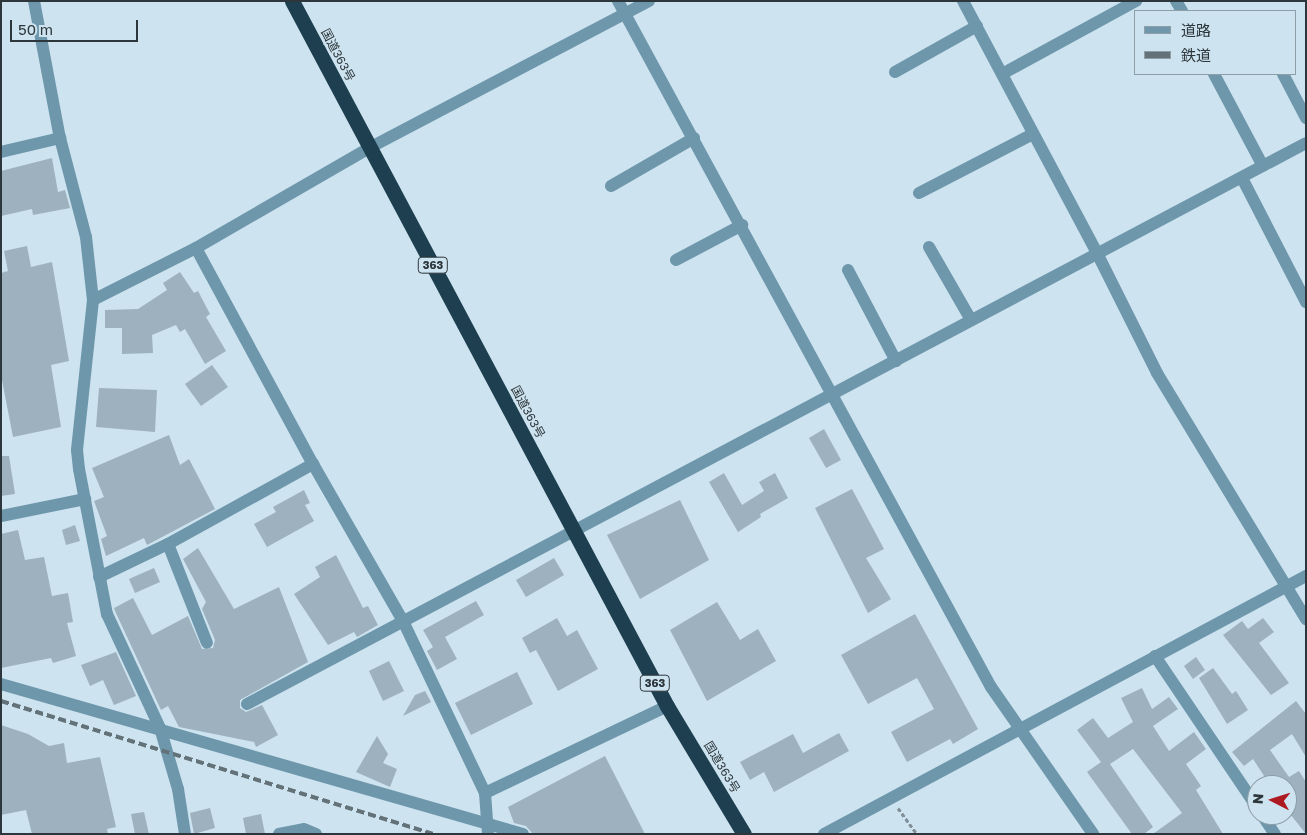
<!DOCTYPE html>
<html>
<head>
<meta charset="utf-8">
<style>
  body { margin:0 }
  #map { position:relative; width:1307px; height:835px; overflow:hidden; background:#cde3ef; font-family:"Golos Text","Noto Sans JP",sans-serif }
  div>[style] { position:absolute }
  [style*='--x'] { left:calc(var(--x)*1px); top:calc(var(--y)*1px); width:calc(var(--w)*1px); rotate:calc(var(--a)*1deg) }
  .building>* { inset:0; background:#9db2be }
  .path>* { height:3px; margin-top:-1.5px; transform-origin:0; background:repeating-linear-gradient(90deg,#808f98 0 4px,transparent 0 6.5px) }
  .minor>* { height:12px; margin:-6px; padding:0 6px; transform-origin:6px; border-radius:6px; background:#6e97ac }
  .highway>* { height:15px; margin:-7.5px; padding:0 7.5px; transform-origin:7.5px; border-radius:7.5px; background:#1d3f4f }
  .rail>* { height:4px; margin-top:-2px; transform-origin:0; background:repeating-linear-gradient(90deg,#637178 0 8px,transparent 0 12px) }
  span { translate:-50% -50%; white-space:nowrap; text-align:center; line-height:1.15; -webkit-text-stroke:4px #cde3ef; paint-order:stroke }
  .shield-label span { padding:1px 4px; background:#cde3ef; border:1px solid; border-radius:4px; -webkit-text-stroke-width:0 }
  .shield-label { font-size:11px; color:#2d363b; font-weight:700 }
  .street-label { font-size:12px; color:#2d363b }
  .frame { position:absolute; inset:0; border:2px solid #2d363b; pointer-events:none }
  .legend { position:absolute; left:1134px; top:10px; width:162px; height:65px; box-sizing:border-box; background:#cde3ef; border:1px solid #8d9ea7; margin:0; padding:6px 9px; list-style:none; font-size:15px; color:#2d363b }
  .legend li { display:flex; align-items:center; gap:10px; height:25px }
  .legend b { width:25px; border:1px solid #8d9ea7 }
  .north { position:absolute; left:1247px; top:775px; width:50px; height:50px; box-sizing:border-box; background:#cde3ef; border:1px solid #8d9ea7; border-radius:50%; rotate:275deg; font-size:14px; font-weight:700; line-height:20px; text-align:center; color:#2d363b }
  .north::after { content:''; display:block; margin:auto; width:18px; height:22px; background:#ad1a22; clip-path:polygon(50% 0,100% 100%,50% 72%,0 100%) }
  .scale { position:absolute; left:10px; top:20px; width:128px; height:22px; box-sizing:border-box; border:2px solid #2d363b; border-top:0; padding-left:6px; font-size:15px; line-height:18px; white-space:nowrap; color:#2d363b; -webkit-text-stroke:4px #cde3ef; paint-order:stroke }
</style>
</head>
<body>
<div id="map">
  <div class="building">
    <div style="clip-path:polygon(52px 158px,58px 192px,65px 190px,70px 208px,33px 215px,32px 209px,1px 216px,1px 171px)"></div>
    <div style="clip-path:polygon(27px 246px,31px 267px,52px 262px,69px 361px,51px 365px,61px 427px,13px 437px,1px 375px,1px 273px,8px 271px,4px 251px)"></div>
    <div style="clip-path:polygon(180px 272px,194px 293px,198px 291px,210px 314px,206px 317px,226px 351px,205px 364px,185px 329px,180px 332px,176px 325px,152px 335px,153px 353px,122px 354px,122px 328px,105px 328px,105px 310px,138px 309px,167px 290px,163px 283px)"></div>
    <div style="clip-path:polygon(212px 365px,228px 387px,201px 406px,185px 384px)"></div>
    <div style="clip-path:polygon(99px 388px,157px 390px,155px 432px,96px 427px)"></div>
    <div style="clip-path:polygon(824px 429px,841px 460px,826px 468px,809px 438px)"></div>
    <div style="clip-path:polygon(169px 435px,180px 465px,189px 459px,215px 509px,147px 545px,144px 538px,106px 556px,101px 539px,107px 536px,94px 501px,104px 497px,92px 468px)"></div>
    <div style="clip-path:polygon(1px 456px,9px 456px,15px 494px,1px 496px)"></div>
    <div style="clip-path:polygon(724px 473px,742px 505px,764px 491px,759px 482px,775px 473px,788px 498px,760px 514px,761px 517px,738px 532px,709px 482px)"></div>
    <div style="clip-path:polygon(852px 489px,884px 549px,866px 558px,891px 599px,868px 613px,815px 508px)"></div>
    <div style="clip-path:polygon(304px 490px,310px 503px,305px 505px,314px 521px,267px 547px,254px 524px,276px 512px,273px 507px)"></div>
    <div style="clip-path:polygon(680px 500px,709px 560px,640px 599px,607px 535px)"></div>
    <div style="clip-path:polygon(75px 525px,80px 541px,66px 545px,62px 530px)"></div>
    <div style="clip-path:polygon(18px 530px,25px 560px,44px 557px,52px 596px,68px 593px,73px 622px,67px 623px,76px 656px,53px 663px,51px 658px,1px 668px,1px 534px)"></div>
    <div style="clip-path:polygon(198px 548px,234px 609px,279px 587px,308px 662px,240px 700px,240px 708px,246px 712px,262px 705px,278px 735px,256px 747px,254px 742px,179px 727px,168px 706px,161px 710px,115px 611px,114px 608px,133px 598px,152px 635px,188px 616px,202px 649px,213px 648px,215px 640px,202px 609px,206px 602px,183px 559px)"></div>
    <div style="clip-path:polygon(336px 555px,363px 608px,368px 606px,378px 625px,357px 637px,354px 632px,328px 645px,294px 594px,320px 577px,315px 567px)"></div>
    <div style="clip-path:polygon(554px 558px,564px 575px,526px 597px,516px 580px)"></div>
    <div style="clip-path:polygon(154px 568px,160px 582px,135px 593px,129px 579px)"></div>
    <div style="clip-path:polygon(476px 601px,484px 615px,445px 637px,457px 659px,437px 670px,427px 651px,433px 647px,423px 630px)"></div>
    <div style="clip-path:polygon(717px 602px,740px 640px,758px 629px,776px 661px,707px 701px,670px 630px)"></div>
    <div style="clip-path:polygon(915px 614px,978px 729px,953px 744px,950px 739px,907px 762px,891px 732px,934px 709px,917px 678px,868px 704px,841px 655px)"></div>
    <div style="clip-path:polygon(557px 618px,567px 636px,577px 630px,598px 669px,558px 691px,536px 650px,530px 653px,522px 638px)"></div>
    <div style="clip-path:polygon(1263px 618px,1274px 632px,1259px 643px,1289px 683px,1271px 695px,1223px 635px,1242px 621px,1248px 629px)"></div>
    <div style="clip-path:polygon(116px 652px,136px 696px,114px 705px,103px 680px,90px 686px,81px 665px)"></div>
    <div style="clip-path:polygon(1196px 657px,1205px 670px,1193px 679px,1184px 666px)"></div>
    <div style="clip-path:polygon(389px 661px,404px 691px,383px 701px,369px 671px)"></div>
    <div style="clip-path:polygon(1213px 668px,1232px 694px,1236px 691px,1248px 710px,1227px 724px,1199px 678px)"></div>
    <div style="clip-path:polygon(517px 672px,533px 704px,471px 735px,455px 703px)"></div>
    <div style="clip-path:polygon(1142px 688px,1152px 709px,1169px 697px,1178px 709px,1153px 726px,1169px 751px,1194px 732px,1206px 749px,1186px 764px,1201px 786px,1196px 790px,1223px 834px,1153px 834px,1182px 813px,1133px 749px,1110px 764px,1153px 827px,1144px 834px,1132px 834px,1087px 772px,1101px 762px,1077px 730px,1093px 718px,1108px 738px,1133px 722px,1121px 698px)"></div>
    <div style="clip-path:polygon(425px 691px,431px 702px,403px 716px,415px 695px)"></div>
    <div style="clip-path:polygon(1296px 701px,1306px 714px,1306px 757px,1292px 734px,1270px 750px,1289px 777px,1299px 771px,1306px 782px,1306px 834px,1287px 810px,1287px 785px,1270px 785px,1253px 759px,1244px 766px,1232px 752px)"></div>
    <div style="clip-path:polygon(1px 725px,28px 734px,49px 746px,64px 743px,67px 763px,100px 757px,116px 827px,107px 829px,108px 834px,32px 834px,26px 810px,1px 815px)"></div>
    <div style="clip-path:polygon(839px 733px,849px 751px,774px 792px,764px 772px,750px 780px,740px 762px,793px 734px,803px 753px)"></div>
    <div style="clip-path:polygon(377px 736px,388px 754px,383px 763px,397px 769px,390px 787px,356px 772px)"></div>
    <div style="clip-path:polygon(605px 756px,645px 834px,533px 834px,526px 826px,514px 823px,508px 807px)"></div>
    <div style="clip-path:polygon(210px 808px,215px 828px,194px 834px,190px 813px)"></div>
    <div style="clip-path:polygon(144px 812px,149px 834px,135px 834px,131px 814px)"></div>
    <div style="clip-path:polygon(261px 814px,265px 834px,246px 834px,243px 818px)"></div>
  </div>
  <div class="path">
    <div style="--x:898;--y:808;--w:32;--a:54"></div>
  </div>
  <div class="minor">
    <div style="--x:34;--y:1;--w:139;--a:79.3"></div>
    <div style="--x:60;--y:138;--w:102;--a:75.3"></div>
    <div style="--x:86;--y:237;--w:63;--a:83.7"></div>
    <div style="--x:93;--y:300;--w:151;--a:96.1"></div>
    <div style="--x:77;--y:450;--w:19;--a:84"></div>
    <div style="--x:79;--y:469;--w:148;--a:79.1"></div>
    <div style="--x:107;--y:614;--w:126;--a:65.1"></div>
    <div style="--x:160;--y:728;--w:64;--a:73.6"></div>
    <div style="--x:178;--y:789;--w:46;--a:81.2"></div>
    <div style="--x:618;--y:1;--w:781;--a:61.47"></div>
    <div style="--x:991;--y:687;--w:179;--a:55.2"></div>
    <div style="--x:963;--y:1;--w:285;--a:62"></div>
    <div style="--x:1097;--y:253;--w:134;--a:63.4"></div>
    <div style="--x:1157;--y:373;--w:288;--a:58.8"></div>
    <div style="--x:1176;--y:1;--w:12;--a:59"></div>
    <div style="--x:895;--y:72;--w:94;--a:-29.3"></div>
    <div style="--x:1002;--y:74;--w:153;--a:-28.6"></div>
    <div style="--x:1214;--y:74;--w:104;--a:62"></div>
    <div style="--x:1283;--y:74;--w:50;--a:62.4"></div>
    <div style="--x:1;--y:152;--w:61;--a:-13.3"></div>
    <div style="--x:1242;--y:178;--w:140;--a:62.7"></div>
    <div style="--x:611;--y:186;--w:96;--a:-30"></div>
    <div style="--x:919;--y:193;--w:128;--a:-27.4"></div>
    <div style="--x:929;--y:247;--w:84;--a:60.1"></div>
    <div style="--x:196;--y:248;--w:246;--a:61.6"></div>
    <div style="--x:313;--y:464;--w:181;--a:60.2"></div>
    <div style="--x:403;--y:621;--w:191;--a:64.5"></div>
    <div style="--x:485;--y:793;--w:41;--a:85.8"></div>
    <div style="--x:676;--y:260;--w:75;--a:-27.9"></div>
    <div style="--x:848;--y:270;--w:103;--a:62.2"></div>
    <div style="--x:93;--y:300;--w:115;--a:-26.8"></div>
    <div style="--x:196;--y:248;--w:202;--a:-30"></div>
    <div style="--x:371;--y:147;--w:314;--a:-27.7"></div>
    <div style="--x:1;--y:516;--w:86;--a:-11.4"></div>
    <div style="--x:168;--y:544;--w:106;--a:68.5"></div>
    <div style="--x:99;--y:577;--w:76;--a:-25.6"></div>
    <div style="--x:168;--y:544;--w:166;--a:-28.9"></div>
    <div style="--x:1155;--y:656;--w:182;--a:56"></div>
    <div style="--x:1;--y:684;--w:543;--a:16.03"></div>
    <div style="--x:247;--y:704;--w:1198;--a:-27.91"></div>
    <div style="--x:485;--y:793;--w:202;--a:-25.5"></div>
    <div style="--x:1262;--y:815;--w:23;--a:56"></div>
    <div style="--x:279;--y:834;--w:25;--a:-11"></div>
    <div style="--x:304;--y:829;--w:13;--a:23"></div>
    <div style="--x:824;--y:834;--w:547;--a:-28.16"></div>
  </div>
  <div class="highway">
    <div style="--x:292;--y:1;--w:799;--a:61.99"></div>
    <div style="--x:667;--y:706;--w:149;--a:59"></div>
  </div>
  <div class="rail">
    <div style="--x:1;--y:701;--w:453;--a:17.1"></div>
  </div>
  <div class="shield-label">
    <span style="left:433px;top:265px">363</span>
    <span style="left:655px;top:683px">363</span>
  </div>
  <div class="street-label">
    <span style="left:338px;top:55px;rotate:62deg">国道363号</span>
    <span style="left:528px;top:412px;rotate:62deg">国道363号</span>
    <span style="left:722px;top:767px;rotate:59deg">国道363号</span>
  </div>
  <div class="frame"></div>
  <ul class="legend">
  <li><b style="height:6px;background:#6e97ac"></b>道路</li>
  <li><b style="height:6px;background:#637178"></b>鉄道</li>
  </ul>
  <div class="north">N</div>
  <div class="scale">50 m</div>
</div>
</body>
</html>
